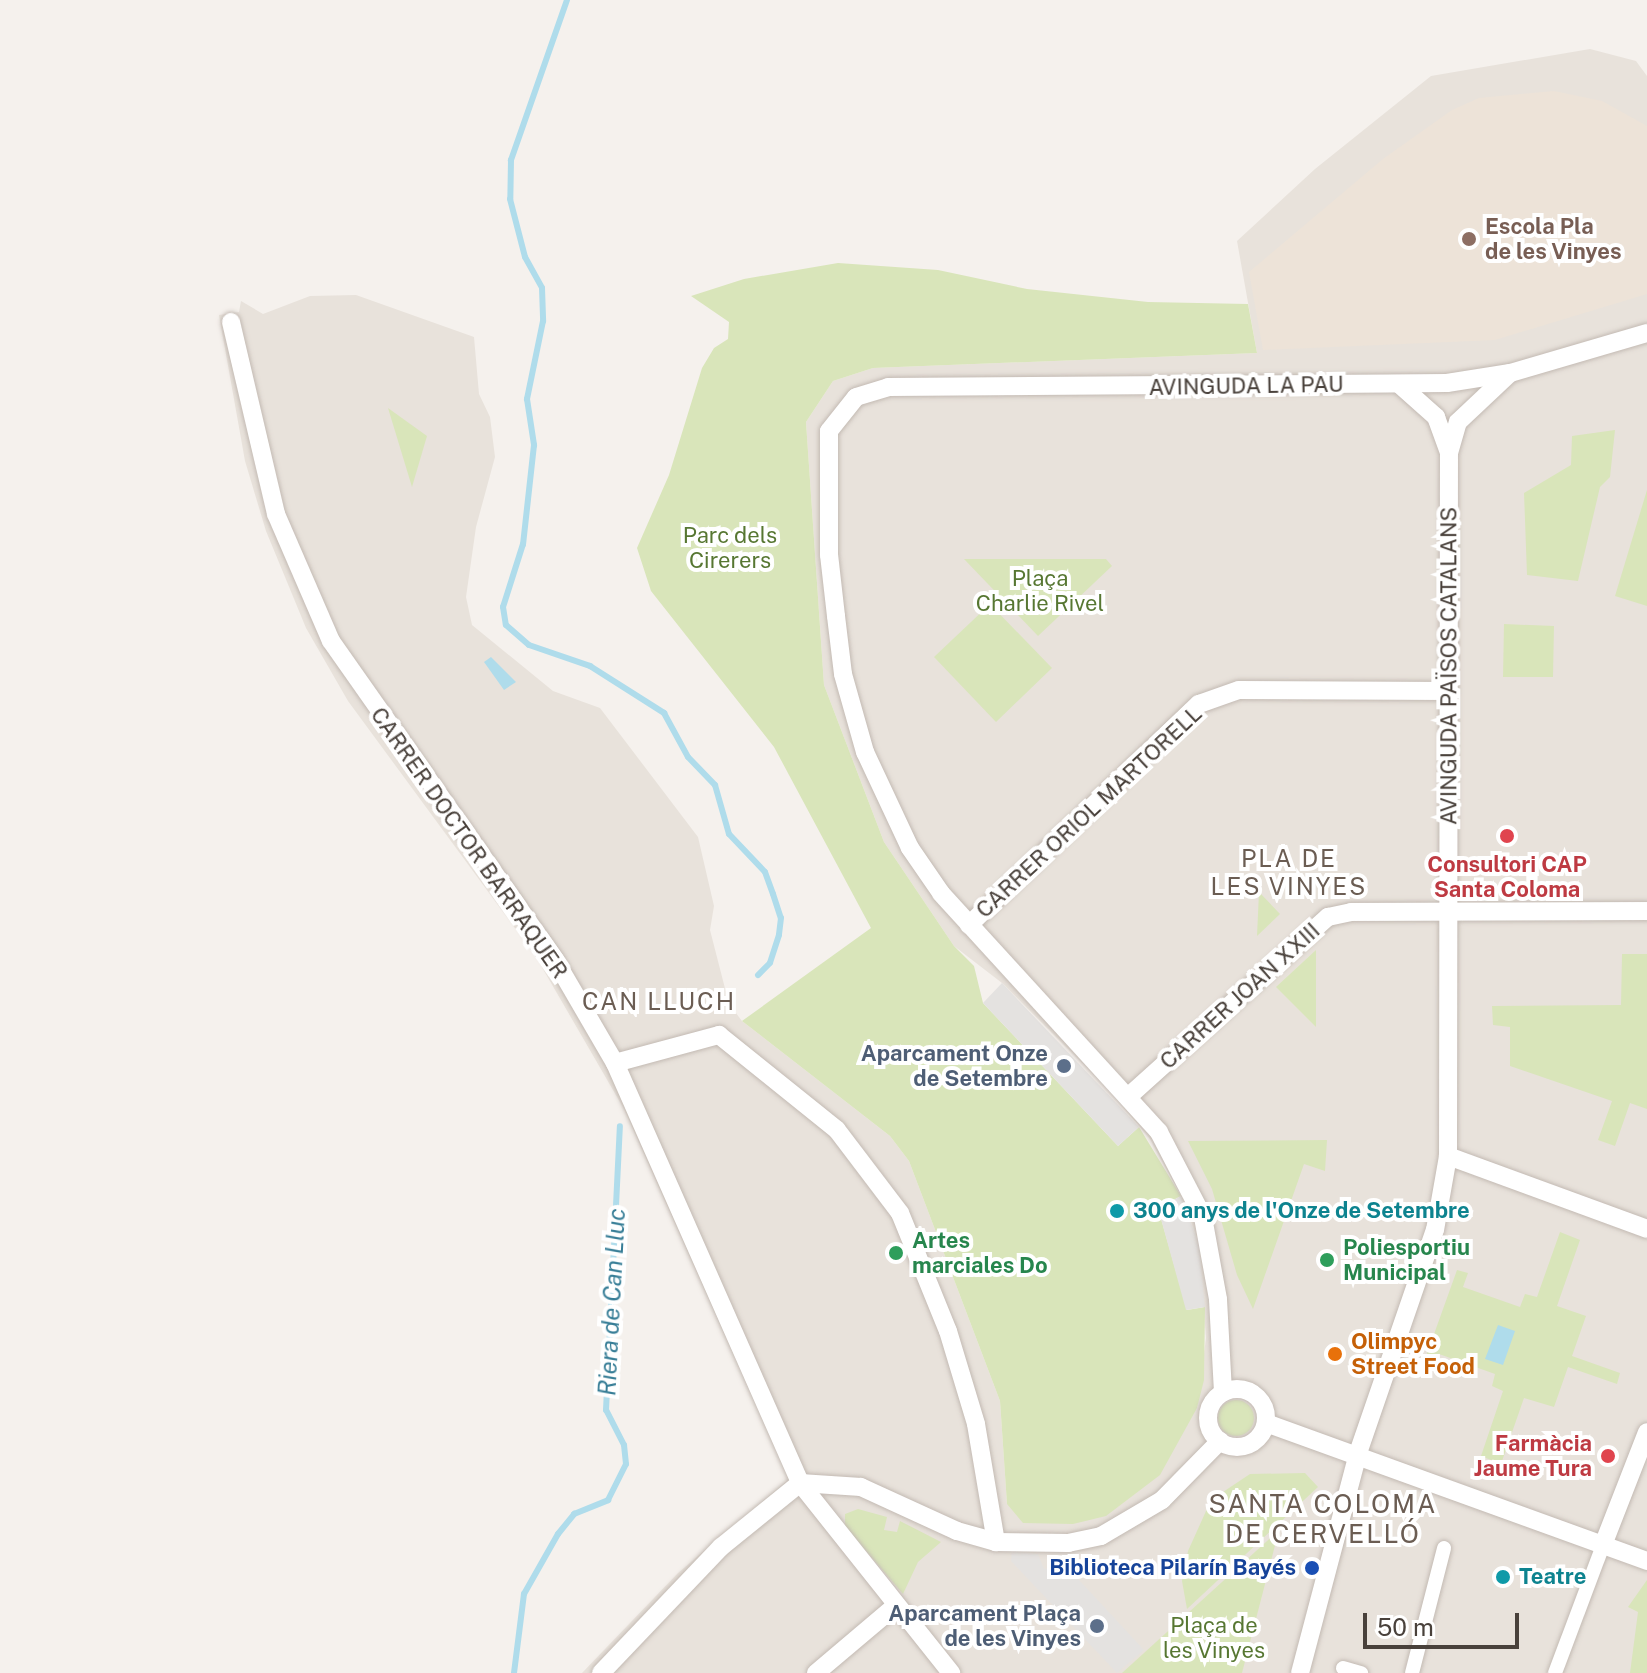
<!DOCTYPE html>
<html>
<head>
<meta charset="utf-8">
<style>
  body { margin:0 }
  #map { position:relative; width:1647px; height:1673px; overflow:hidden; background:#f5f1ed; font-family:"Public Sans",sans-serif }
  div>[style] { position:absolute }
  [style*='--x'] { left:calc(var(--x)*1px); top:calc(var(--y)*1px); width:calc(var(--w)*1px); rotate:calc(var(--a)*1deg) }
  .residential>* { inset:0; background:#e8e2db }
  .education>* { inset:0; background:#ede3d8 }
  .green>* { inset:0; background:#d9e5ba }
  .round { border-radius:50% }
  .parking>* { inset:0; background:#e4e2e0 }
  .water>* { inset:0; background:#afdceb }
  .stream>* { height:6px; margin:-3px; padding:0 3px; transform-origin:3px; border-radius:3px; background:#afdceb }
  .roads { filter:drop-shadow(0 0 2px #c3bab3) drop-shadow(0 0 2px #c3bab3) }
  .pedestrian>* { height:14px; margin:-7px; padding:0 7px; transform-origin:7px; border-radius:7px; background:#fff }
  .minor>* { height:18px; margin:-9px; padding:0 9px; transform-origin:9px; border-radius:9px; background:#fff }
  .minor>.ring { margin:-9px; padding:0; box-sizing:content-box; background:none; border:18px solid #fff; border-radius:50% }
  .dots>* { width:22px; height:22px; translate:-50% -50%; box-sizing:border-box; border:4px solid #fff; border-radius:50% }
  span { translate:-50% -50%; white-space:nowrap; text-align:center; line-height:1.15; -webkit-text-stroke:8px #fff; paint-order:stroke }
  .education-label { font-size:22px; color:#785e54; font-weight:700 }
  .left { translate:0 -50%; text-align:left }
  .street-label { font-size:22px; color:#49413b }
  .park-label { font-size:22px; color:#577732 }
  .health-label { font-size:22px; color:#be3a42; font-weight:700 }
  .right { translate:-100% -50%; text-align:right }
  .service-label { font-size:22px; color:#4e5e75; font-weight:700 }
  .culture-label { font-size:22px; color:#0d838f; font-weight:700 }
  .leisure-label { font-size:22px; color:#27864d; font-weight:700 }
  .food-label { font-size:22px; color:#c56008; font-weight:700 }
  .transit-label { font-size:22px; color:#164399; font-weight:700 }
  .neighbourhood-label { font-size:24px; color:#6b5d53; letter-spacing:2px }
  .water-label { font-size:24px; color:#367d96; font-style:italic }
  .quarter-label { font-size:26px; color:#6b5d53; letter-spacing:2px }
  .scale { position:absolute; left:1363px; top:1613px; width:156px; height:36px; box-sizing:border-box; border:4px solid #49413b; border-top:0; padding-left:10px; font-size:24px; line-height:28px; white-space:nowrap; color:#49413b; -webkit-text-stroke:6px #fff; paint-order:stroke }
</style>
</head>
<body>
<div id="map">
  <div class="residential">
    <div style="clip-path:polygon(1590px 49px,1636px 61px,1647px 76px,1647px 1673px,582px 1673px,678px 1573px,789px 1479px,624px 1109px,536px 957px,348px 701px,306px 628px,266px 531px,245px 461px,219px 315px,239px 312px,241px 301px,263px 314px,310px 296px,356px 295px,474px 337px,479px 394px,490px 417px,495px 457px,476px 527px,466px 597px,472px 625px,553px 691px,600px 708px,698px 837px,714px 906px,710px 930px,729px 1004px,742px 1021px,890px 1136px,909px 1161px,1000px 1401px,1007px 1504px,1197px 1408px,1206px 1338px,1199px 1244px,1181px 1196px,1150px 1139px,1107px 1088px,1002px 983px,954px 946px,884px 842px,824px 685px,806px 422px,833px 381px,873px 368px,1257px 353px,1237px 241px,1315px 169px,1431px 76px)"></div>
  </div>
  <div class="education">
    <div style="clip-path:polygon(1554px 91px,1602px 101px,1647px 126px,1647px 294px,1495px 340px,1263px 350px,1249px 272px,1383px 159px,1452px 110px,1479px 98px)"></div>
  </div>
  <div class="green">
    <div style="clip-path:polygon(838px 263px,938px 270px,1027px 289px,1148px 302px,1248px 304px,1257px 353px,873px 368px,833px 381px,806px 422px,824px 685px,884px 842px,954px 946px,974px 966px,983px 1003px,1118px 1146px,1139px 1127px,1181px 1196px,1158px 1208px,1187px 1310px,1205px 1307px,1204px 1380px,1197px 1408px,1160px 1475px,1106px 1516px,1073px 1524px,1023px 1523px,1007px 1504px,1000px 1401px,909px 1161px,890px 1136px,742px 1021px,871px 928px,774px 747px,651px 591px,637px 548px,669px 475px,702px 368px,714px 348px,728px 339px,729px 322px,691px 296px,744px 279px)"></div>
    <div style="clip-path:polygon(388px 408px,427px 436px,412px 487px)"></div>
    <div style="clip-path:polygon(1615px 430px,1610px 477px,1600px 487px,1578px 581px,1527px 575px,1524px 493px,1571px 465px,1572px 436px)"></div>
    <div style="clip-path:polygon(1647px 490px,1647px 606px,1615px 596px)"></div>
    <div style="clip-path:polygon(964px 559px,1106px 559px,1112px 566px,1038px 636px)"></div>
    <div style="clip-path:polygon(990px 604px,1052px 668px,996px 722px,934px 657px)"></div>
    <div style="clip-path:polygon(1504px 624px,1554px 626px,1553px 677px,1503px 677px)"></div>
    <div style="clip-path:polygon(1259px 892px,1280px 914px,1257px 936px)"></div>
    <div style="clip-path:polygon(1316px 950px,1316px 1027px,1276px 987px)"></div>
    <div style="clip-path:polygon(1622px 954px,1647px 954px,1647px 1109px,1630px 1103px,1615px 1146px,1598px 1140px,1612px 1101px,1510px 1066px,1510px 1027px,1493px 1025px,1492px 1006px,1621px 1005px)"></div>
    <div style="clip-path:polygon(1327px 1140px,1325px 1171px,1304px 1164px,1253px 1309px,1237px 1275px,1212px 1189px,1188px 1141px)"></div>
    <div style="clip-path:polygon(1560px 1232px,1580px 1240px,1557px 1306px,1586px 1316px,1572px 1356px,1620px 1373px,1617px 1384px,1568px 1367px,1554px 1407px,1524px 1398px,1501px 1464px,1481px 1456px,1503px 1391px,1492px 1386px,1495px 1374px,1439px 1354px,1434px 1366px,1424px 1362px,1457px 1270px,1468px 1273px,1463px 1287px,1520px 1307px,1525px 1294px,1537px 1297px)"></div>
    <div class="round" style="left:1218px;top:1400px;width:36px;height:36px"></div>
    <div style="clip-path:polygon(1305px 1473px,1318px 1487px,1187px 1609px,1182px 1581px,1188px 1551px,1211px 1500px,1250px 1474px)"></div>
    <div style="clip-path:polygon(858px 1509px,887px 1517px,884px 1530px,897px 1532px,900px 1521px,941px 1542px,918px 1562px,903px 1594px,845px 1526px,845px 1514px)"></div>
    <div style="clip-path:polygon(1279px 1530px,1242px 1673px,1122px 1673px)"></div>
    <div style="clip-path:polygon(1647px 1580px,1647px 1673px,1630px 1673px,1638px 1612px,1628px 1607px)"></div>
  </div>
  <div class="parking">
    <div style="clip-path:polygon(1002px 983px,1139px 1127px,1118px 1146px,983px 1003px)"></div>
    <div style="clip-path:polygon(1181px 1196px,1199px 1244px,1205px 1307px,1186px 1310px,1158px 1208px)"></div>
    <div style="clip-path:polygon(1012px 1551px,1038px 1554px,1044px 1569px,1066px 1566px,1144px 1650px,1117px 1673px,1011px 1561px)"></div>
  </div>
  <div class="water">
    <div style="clip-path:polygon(491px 657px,516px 682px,504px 690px,484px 662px)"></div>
    <div style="clip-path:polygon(1498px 1325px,1515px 1331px,1503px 1365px,1485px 1359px)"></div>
  </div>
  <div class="stream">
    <div style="--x:567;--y:0;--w:170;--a:109.3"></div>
    <div style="--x:511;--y:160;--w:39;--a:91"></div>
    <div style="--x:510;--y:199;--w:60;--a:75.5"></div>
    <div style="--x:525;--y:257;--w:35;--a:61"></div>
    <div style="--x:542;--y:288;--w:33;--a:88"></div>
    <div style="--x:543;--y:321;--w:80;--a:101.6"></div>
    <div style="--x:527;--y:399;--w:47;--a:81.3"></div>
    <div style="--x:534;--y:445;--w:100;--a:96.3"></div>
    <div style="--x:523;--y:544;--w:66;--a:107.6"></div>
    <div style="--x:503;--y:607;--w:18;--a:81"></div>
    <div style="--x:506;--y:625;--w:30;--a:41"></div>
    <div style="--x:529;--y:645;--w:65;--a:19"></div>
    <div style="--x:590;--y:666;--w:88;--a:32.4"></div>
    <div style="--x:664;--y:713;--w:50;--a:61.4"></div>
    <div style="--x:688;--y:757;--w:39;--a:46"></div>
    <div style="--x:715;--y:785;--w:51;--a:74.1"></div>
    <div style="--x:729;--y:834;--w:52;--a:46.5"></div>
    <div style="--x:765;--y:872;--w:23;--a:70"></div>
    <div style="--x:773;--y:894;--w:25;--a:72"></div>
    <div style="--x:781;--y:918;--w:17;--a:97"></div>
    <div style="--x:779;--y:935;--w:29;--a:108"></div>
    <div style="--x:770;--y:963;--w:17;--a:135"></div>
    <div style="--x:514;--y:1673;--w:80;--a:-82.8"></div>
    <div style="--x:524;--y:1594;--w:69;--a:-60.5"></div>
    <div style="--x:558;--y:1534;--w:26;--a:-51"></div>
    <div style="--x:574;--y:1514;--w:37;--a:-22"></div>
    <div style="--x:608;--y:1500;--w:40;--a:-63.4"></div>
    <div style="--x:626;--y:1464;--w:19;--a:-96"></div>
    <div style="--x:624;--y:1445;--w:39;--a:-117"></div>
    <div style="--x:606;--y:1410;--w:284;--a:-87.2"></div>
  </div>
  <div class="roads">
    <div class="pedestrian">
      <div style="--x:1343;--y:1668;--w:19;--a:16"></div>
      <div style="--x:1412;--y:1673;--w:129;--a:-75.6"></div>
      <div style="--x:1555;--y:1673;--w:137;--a:-69.4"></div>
    </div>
    <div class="minor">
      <div style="--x:231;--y:322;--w:197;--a:76.8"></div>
      <div style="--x:276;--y:514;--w:138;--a:66.6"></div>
      <div style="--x:331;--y:641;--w:390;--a:54.9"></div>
      <div style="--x:555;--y:960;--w:119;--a:59.8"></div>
      <div style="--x:615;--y:1063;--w:459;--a:66.2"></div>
      <div style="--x:800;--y:1483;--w:243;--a:51.5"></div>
      <div style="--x:1399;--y:384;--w:50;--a:41.7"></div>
      <div style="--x:1436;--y:417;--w:38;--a:70"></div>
      <div style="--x:969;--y:925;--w:319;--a:-43.9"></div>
      <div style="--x:1199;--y:704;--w:42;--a:-19.3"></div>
      <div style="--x:1239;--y:690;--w:210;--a:0.3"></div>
      <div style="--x:615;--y:1063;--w:108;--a:-15.1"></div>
      <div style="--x:719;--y:1035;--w:151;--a:38.8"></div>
      <div style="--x:837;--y:1130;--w:104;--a:52.8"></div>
      <div style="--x:900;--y:1213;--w:127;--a:67.9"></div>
      <div style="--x:948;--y:1331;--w:97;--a:73.2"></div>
      <div style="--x:976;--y:1424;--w:120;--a:80.4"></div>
      <div style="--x:996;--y:1542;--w:41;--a:-164.2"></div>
      <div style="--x:957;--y:1531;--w:106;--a:-155.4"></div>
      <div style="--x:861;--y:1487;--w:61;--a:-176.2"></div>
      <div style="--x:1129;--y:1096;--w:268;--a:-42"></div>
      <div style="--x:1328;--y:917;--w:24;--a:-12"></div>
      <div style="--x:1351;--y:912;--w:296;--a:-0.2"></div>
      <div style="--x:1448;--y:1156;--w:212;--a:20.1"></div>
      <div class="ring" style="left:1208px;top:1389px;width:40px;height:40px"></div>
      <div style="--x:1223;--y:1392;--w:93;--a:-93.1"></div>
      <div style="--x:1218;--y:1299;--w:83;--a:-100.4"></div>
      <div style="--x:1203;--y:1217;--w:96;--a:-117.4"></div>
      <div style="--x:1159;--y:1132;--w:323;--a:-132.4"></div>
      <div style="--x:941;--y:893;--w:55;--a:-124.6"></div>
      <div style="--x:910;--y:848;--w:106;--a:-115.1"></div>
      <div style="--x:865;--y:752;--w:81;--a:-105.8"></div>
      <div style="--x:843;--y:674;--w:58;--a:-96.9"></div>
      <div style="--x:836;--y:616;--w:61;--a:-96.5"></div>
      <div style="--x:829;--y:555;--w:124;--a:-90"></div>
      <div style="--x:829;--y:431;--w:43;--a:-51.5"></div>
      <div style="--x:856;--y:397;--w:34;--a:-17"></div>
      <div style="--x:888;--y:387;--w:559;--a:-0.41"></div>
      <div style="--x:1447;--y:383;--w:64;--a:-9"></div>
      <div style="--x:1510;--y:373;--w:143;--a:-16.3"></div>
      <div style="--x:1266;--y:1423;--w:405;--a:19.9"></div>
      <div style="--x:996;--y:1542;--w:72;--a:0.8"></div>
      <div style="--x:1068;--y:1543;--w:34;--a:-12"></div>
      <div style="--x:1101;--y:1536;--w:71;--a:-30.5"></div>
      <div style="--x:1162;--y:1500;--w:83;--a:-45.5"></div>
      <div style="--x:1603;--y:1545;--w:121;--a:-68.7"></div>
      <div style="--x:601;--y:1673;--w:174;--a:-46.4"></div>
      <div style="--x:721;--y:1547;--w:102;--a:-39"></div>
      <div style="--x:816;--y:1673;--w:102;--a:-40.2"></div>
      <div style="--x:1300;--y:1673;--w:228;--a:-75.2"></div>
      <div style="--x:1358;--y:1453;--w:236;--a:-71"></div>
      <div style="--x:1435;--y:1230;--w:75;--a:-80"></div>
      <div style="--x:1448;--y:1156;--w:703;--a:-89.92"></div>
      <div style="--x:1449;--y:453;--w:32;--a:-74"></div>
      <div style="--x:1458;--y:422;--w:71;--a:-43.3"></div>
    </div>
  </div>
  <div class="dots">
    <div style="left:1469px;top:239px;background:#8d6e63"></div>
    <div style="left:1507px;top:836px;background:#e0444e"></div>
    <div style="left:1064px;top:1066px;background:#5c6f8a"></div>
    <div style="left:1117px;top:1211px;background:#0f9aa8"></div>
    <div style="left:896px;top:1253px;background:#2e9e5b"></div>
    <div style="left:1327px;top:1260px;background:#2e9e5b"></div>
    <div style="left:1335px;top:1354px;background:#e8710a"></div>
    <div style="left:1608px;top:1456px;background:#e0444e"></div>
    <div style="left:1312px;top:1568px;background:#1a4fb4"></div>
    <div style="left:1503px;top:1577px;background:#0f9aa8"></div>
    <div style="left:1097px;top:1626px;background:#5c6f8a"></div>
  </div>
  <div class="education-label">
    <span class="left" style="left:1485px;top:239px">Escola Pla<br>de les Vinyes</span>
  </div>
  <div class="street-label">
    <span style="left:1246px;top:386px;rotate:-1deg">AVINGUDA LA PAU</span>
    <span style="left:1449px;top:666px;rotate:-90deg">AVINGUDA PAÏSOS CATALANS</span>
    <span style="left:1089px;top:812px;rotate:-43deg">CARRER ORIOL MARTORELL</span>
    <span style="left:469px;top:843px;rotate:55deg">CARRER DOCTOR BARRAQUER</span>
    <span style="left:1240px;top:996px;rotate:-42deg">CARRER JOAN XXIII</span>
  </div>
  <div class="park-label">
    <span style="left:730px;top:548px">Parc dels<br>Cirerers</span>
    <span style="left:1040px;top:591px">Plaça<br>Charlie Rivel</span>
    <span style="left:1214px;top:1638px">Plaça de<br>les Vinyes</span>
  </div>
  <div class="health-label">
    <span style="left:1507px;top:877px">Consultori CAP<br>Santa Coloma</span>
    <span class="right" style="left:1592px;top:1456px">Farmàcia<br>Jaume Tura</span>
  </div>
  <div class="service-label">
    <span class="right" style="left:1048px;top:1066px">Aparcament Onze<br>de Setembre</span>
    <span class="right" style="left:1081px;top:1626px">Aparcament Plaça<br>de les Vinyes</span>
  </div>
  <div class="culture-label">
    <span class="left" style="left:1133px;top:1211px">300 anys de l'Onze de Setembre</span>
    <span class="left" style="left:1519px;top:1577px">Teatre</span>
  </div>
  <div class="leisure-label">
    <span class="left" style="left:912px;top:1253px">Artes<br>marciales Do</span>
    <span class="left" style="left:1343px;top:1260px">Poliesportiu<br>Municipal</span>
  </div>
  <div class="food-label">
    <span class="left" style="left:1351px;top:1354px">Olimpyc<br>Street Food</span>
  </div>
  <div class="transit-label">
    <span class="right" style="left:1296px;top:1568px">Biblioteca Pilarín Bayés</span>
  </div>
  <div class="neighbourhood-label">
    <span style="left:1289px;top:873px">PLA DE<br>LES VINYES</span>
    <span style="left:659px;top:1002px">CAN LLUCH</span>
  </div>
  <div class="water-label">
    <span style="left:612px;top:1302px;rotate:-87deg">Riera de Can Lluc</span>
  </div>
  <div class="quarter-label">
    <span style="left:1323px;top:1519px">SANTA COLOMA<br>DE CERVELLÓ</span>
  </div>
  <div class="scale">50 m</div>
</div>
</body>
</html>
